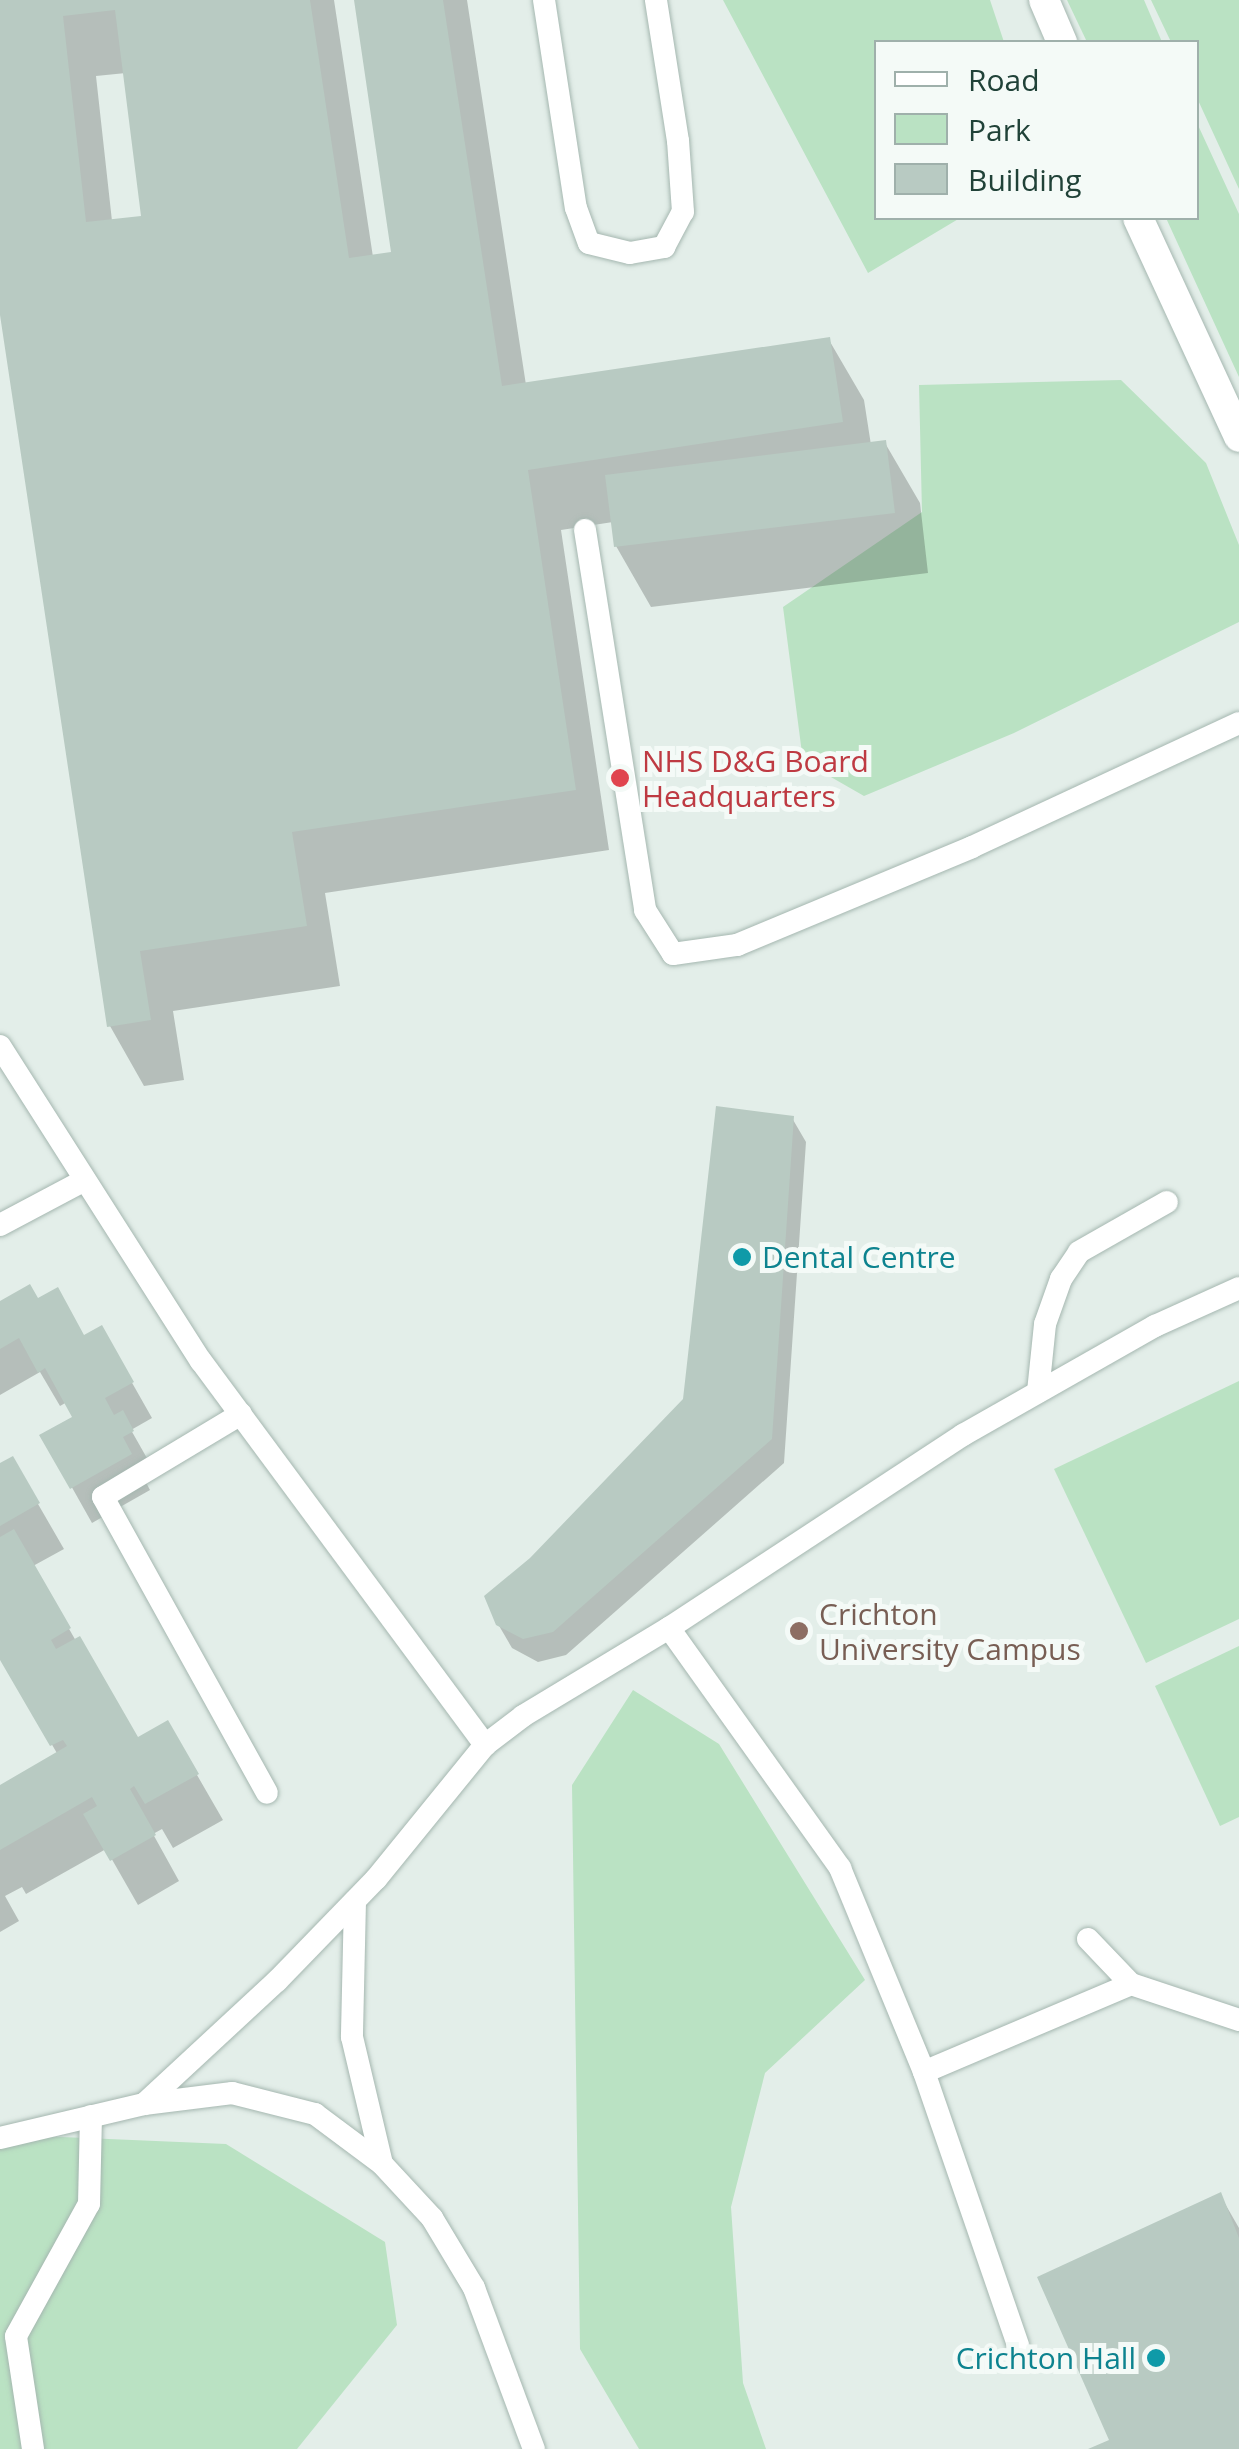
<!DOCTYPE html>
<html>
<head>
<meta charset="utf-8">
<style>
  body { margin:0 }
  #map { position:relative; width:1239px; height:2449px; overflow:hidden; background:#e3eee9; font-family:"Open Sans",sans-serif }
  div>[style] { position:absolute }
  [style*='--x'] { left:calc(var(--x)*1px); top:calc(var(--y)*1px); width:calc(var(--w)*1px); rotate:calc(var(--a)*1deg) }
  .green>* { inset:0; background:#bae2c3 }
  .shadow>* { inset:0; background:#0003 }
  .building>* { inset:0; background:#b8cac2 }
  .roads { filter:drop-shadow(0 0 2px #a5b7b0) drop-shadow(0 0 2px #a5b7b0) }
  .lane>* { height:22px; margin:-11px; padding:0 11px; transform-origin:11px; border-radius:11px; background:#fff }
  .secondary>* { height:30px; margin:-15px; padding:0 15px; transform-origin:15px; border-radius:15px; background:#fff }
  .dots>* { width:28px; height:28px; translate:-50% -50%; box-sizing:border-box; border:5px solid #f4faf7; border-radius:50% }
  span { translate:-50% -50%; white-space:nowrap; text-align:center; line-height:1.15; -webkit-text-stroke:10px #f4faf7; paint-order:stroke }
  .health-label { font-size:30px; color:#be3a42 }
  .left { translate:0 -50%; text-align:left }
  .culture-label { font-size:30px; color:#0d838f }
  .right { translate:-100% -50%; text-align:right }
  .education-label { font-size:30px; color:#785e54 }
  .legend { position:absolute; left:874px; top:40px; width:325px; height:180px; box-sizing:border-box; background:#f4faf7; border:2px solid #9fb0ab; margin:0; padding:12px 18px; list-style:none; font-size:30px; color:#204238 }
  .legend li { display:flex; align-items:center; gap:20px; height:50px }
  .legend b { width:50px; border:2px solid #9fb0ab }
</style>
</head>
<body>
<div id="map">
  <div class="green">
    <div style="clip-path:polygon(723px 0,990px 0,1004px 42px,876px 42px,876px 218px,960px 218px,868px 273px)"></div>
    <div style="clip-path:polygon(1067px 0,1144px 0,1162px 42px,1087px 42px)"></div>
    <div style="clip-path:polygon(1151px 0,1239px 0,1239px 189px,1197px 98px,1196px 42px,1171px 42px)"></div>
    <div style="clip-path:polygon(1197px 123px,1239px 214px,1239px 377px,1166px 218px,1196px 218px)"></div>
    <div style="clip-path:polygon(1121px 380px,1206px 463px,1239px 545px,1239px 622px,1014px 733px,864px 796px,803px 761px,783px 607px,922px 512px,919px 385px)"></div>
    <div style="clip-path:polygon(1239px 1381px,1239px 1619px,1146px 1663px,1054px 1469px)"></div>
    <div style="clip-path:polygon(1239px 1646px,1239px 1817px,1220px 1826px,1155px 1686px)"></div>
    <div style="clip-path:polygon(633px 1690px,719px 1744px,865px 1980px,765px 2073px,731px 2207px,743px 2383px,766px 2449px,639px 2449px,580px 2349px,572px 1785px)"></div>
    <div style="clip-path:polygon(15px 2135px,226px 2144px,385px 2242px,397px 2325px,297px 2449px,0 2449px,0 2140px)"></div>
  </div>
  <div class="shadow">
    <div style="clip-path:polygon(evenodd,0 0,334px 0,373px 257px,394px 254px,356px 0,467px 0,526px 385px,829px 340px,864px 400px,871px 445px,885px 443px,920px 503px,928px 573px,651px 607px,616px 546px,613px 522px,561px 530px,609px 850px,325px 893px,340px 986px,173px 1011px,184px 1080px,144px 1086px,110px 1026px,0 298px,0 0,126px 73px,144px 218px,112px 221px,96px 76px,126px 73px)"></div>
    <div style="clip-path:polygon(792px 1118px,806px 1142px,784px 1463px,566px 1655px,538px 1662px,512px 1648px,498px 1624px,532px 1560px,685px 1400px)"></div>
    <div style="clip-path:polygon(37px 1301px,84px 1338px,101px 1328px,152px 1418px,131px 1430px,152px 1467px,141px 1473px,150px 1490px,92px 1523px,43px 1436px,76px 1418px,67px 1402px,60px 1406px,40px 1372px,0 1395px,0 1304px)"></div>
    <div style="clip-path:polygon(12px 1459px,64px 1549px,33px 1566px,76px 1641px,137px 1740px,167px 1723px,223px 1820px,173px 1848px,162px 1829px,153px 1834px,179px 1881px,138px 1905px,106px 1849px,26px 1894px,22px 1887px,5px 1896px,19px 1921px,0 1932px,0 1788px,58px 1755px,0 1655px,0 1466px)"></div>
    <div style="clip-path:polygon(1220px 2195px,1239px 2228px,1239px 2449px,1094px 2449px,1112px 2441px)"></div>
  </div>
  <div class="building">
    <div style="clip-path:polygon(evenodd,0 0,310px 0,349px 258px,391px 252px,354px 0,443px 0,502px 386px,830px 337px,843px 422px,528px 470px,576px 790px,292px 832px,307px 926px,140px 951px,151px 1020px,107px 1027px,0 315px,0 0,115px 10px,141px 216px,86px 222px,63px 16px,115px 10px)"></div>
    <div style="clip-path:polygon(886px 440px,895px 513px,614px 547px,605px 475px)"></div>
    <div style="clip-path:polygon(716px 1106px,794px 1116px,772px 1439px,553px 1632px,523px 1639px,496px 1625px,484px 1596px,530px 1558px,683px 1399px)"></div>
    <div style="clip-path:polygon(30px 1284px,38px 1298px,58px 1287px,84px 1335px,102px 1325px,134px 1382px,105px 1398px,114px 1415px,123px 1410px,134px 1431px,123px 1437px,132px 1454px,70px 1489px,39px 1435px,72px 1417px,45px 1368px,38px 1373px,19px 1338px,0 1349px,0 1301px)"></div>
    <div style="clip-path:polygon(13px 1456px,40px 1503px,0 1526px,0 1463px)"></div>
    <div style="clip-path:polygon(14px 1529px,71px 1628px,51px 1640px,56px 1649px,80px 1636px,138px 1737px,168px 1720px,199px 1774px,145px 1804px,134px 1786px,130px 1789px,156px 1835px,110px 1861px,83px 1814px,97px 1806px,92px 1797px,0 1850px,0 1785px,67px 1746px,63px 1740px,50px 1746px,0 1660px,0 1537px)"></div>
    <div style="clip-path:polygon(1221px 2192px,1239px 2238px,1239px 2449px,1088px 2449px,1109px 2440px,1037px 2277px)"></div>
  </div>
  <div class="roads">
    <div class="lane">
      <div style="--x:544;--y:0;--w:210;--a:81.3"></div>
      <div style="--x:576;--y:208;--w:37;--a:70"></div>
      <div style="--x:589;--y:243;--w:42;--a:13.7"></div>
      <div style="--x:630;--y:253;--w:35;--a:-10"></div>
      <div style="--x:664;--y:247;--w:40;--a:-62"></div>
      <div style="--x:683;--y:212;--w:71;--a:-94"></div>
      <div style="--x:678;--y:141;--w:143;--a:-98.9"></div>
      <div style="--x:585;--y:530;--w:385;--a:81"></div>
      <div style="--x:645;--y:910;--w:52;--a:57.5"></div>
      <div style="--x:673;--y:954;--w:65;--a:-8"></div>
      <div style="--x:737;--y:945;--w:255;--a:-22.6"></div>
      <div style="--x:972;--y:847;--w:294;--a:-24.9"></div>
      <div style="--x:0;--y:1046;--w:374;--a:57.5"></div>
      <div style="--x:201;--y:1361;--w:478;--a:53.5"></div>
      <div style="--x:0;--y:1225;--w:96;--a:-27.9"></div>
      <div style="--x:1038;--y:1392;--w:68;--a:-84.1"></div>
      <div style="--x:1045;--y:1324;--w:48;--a:-70.4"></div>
      <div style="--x:1061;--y:1279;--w:32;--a:-56"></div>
      <div style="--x:1079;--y:1252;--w:101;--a:-29.6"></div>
      <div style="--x:241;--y:1414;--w:161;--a:149"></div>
      <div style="--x:103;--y:1497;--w:338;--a:61"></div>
      <div style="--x:669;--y:1628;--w:295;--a:54.5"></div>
      <div style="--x:840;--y:1868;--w:221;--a:67.6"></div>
      <div style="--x:924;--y:2072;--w:289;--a:71"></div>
      <div style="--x:355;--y:1901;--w:136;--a:91.3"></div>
      <div style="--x:352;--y:2037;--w:130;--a:76.7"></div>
      <div style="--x:1088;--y:1939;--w:62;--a:46.3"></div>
      <div style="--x:1131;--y:1984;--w:114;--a:18.4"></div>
      <div style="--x:924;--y:2072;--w:225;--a:-23"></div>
      <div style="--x:144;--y:2104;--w:181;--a:-42.8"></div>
      <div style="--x:277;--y:1981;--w:142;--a:-45.9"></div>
      <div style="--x:376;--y:1879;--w:173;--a:-50.9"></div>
      <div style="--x:485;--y:1745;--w:48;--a:-37.3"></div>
      <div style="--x:523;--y:1716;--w:170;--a:-31.1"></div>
      <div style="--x:669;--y:1628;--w:352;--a:-33.3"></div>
      <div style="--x:963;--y:1435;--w:221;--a:-29.6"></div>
      <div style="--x:1155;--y:1326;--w:92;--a:-24.3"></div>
      <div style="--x:0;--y:2138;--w:148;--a:-13.3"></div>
      <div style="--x:144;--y:2104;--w:89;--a:-7.1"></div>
      <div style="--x:232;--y:2093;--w:86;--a:14.2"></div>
      <div style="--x:315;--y:2114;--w:84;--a:36.7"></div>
      <div style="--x:382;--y:2164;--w:74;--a:47.2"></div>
      <div style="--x:432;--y:2218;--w:82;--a:59"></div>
      <div style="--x:474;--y:2288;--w:172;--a:69.6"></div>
      <div style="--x:33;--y:2449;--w:114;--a:-98.6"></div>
      <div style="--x:16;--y:2336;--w:151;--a:-61.1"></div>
      <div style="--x:89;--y:2204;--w:88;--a:-88.7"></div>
    </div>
    <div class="secondary">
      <div style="--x:1044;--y:0;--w:46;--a:66.8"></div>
      <div style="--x:1138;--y:218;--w:241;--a:65.2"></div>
    </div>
  </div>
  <div class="dots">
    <div style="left:620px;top:778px;background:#e0444e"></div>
    <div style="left:742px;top:1257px;background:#0f9aa8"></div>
    <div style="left:799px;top:1631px;background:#8d6e63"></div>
    <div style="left:1156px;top:2358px;background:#0f9aa8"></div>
  </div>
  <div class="health-label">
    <span class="left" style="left:642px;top:778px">NHS D&amp;G Board<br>Headquarters</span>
  </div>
  <div class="culture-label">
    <span class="left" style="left:762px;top:1257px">Dental Centre</span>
    <span class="right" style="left:1136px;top:2358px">Crichton Hall</span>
  </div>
  <div class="education-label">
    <span class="left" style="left:819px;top:1631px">Crichton<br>University Campus</span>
  </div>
  <ul class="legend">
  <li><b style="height:12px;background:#fff"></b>Road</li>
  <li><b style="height:28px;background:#bae2c3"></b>Park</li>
  <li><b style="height:28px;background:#b8cac2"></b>Building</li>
  </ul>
</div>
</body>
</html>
